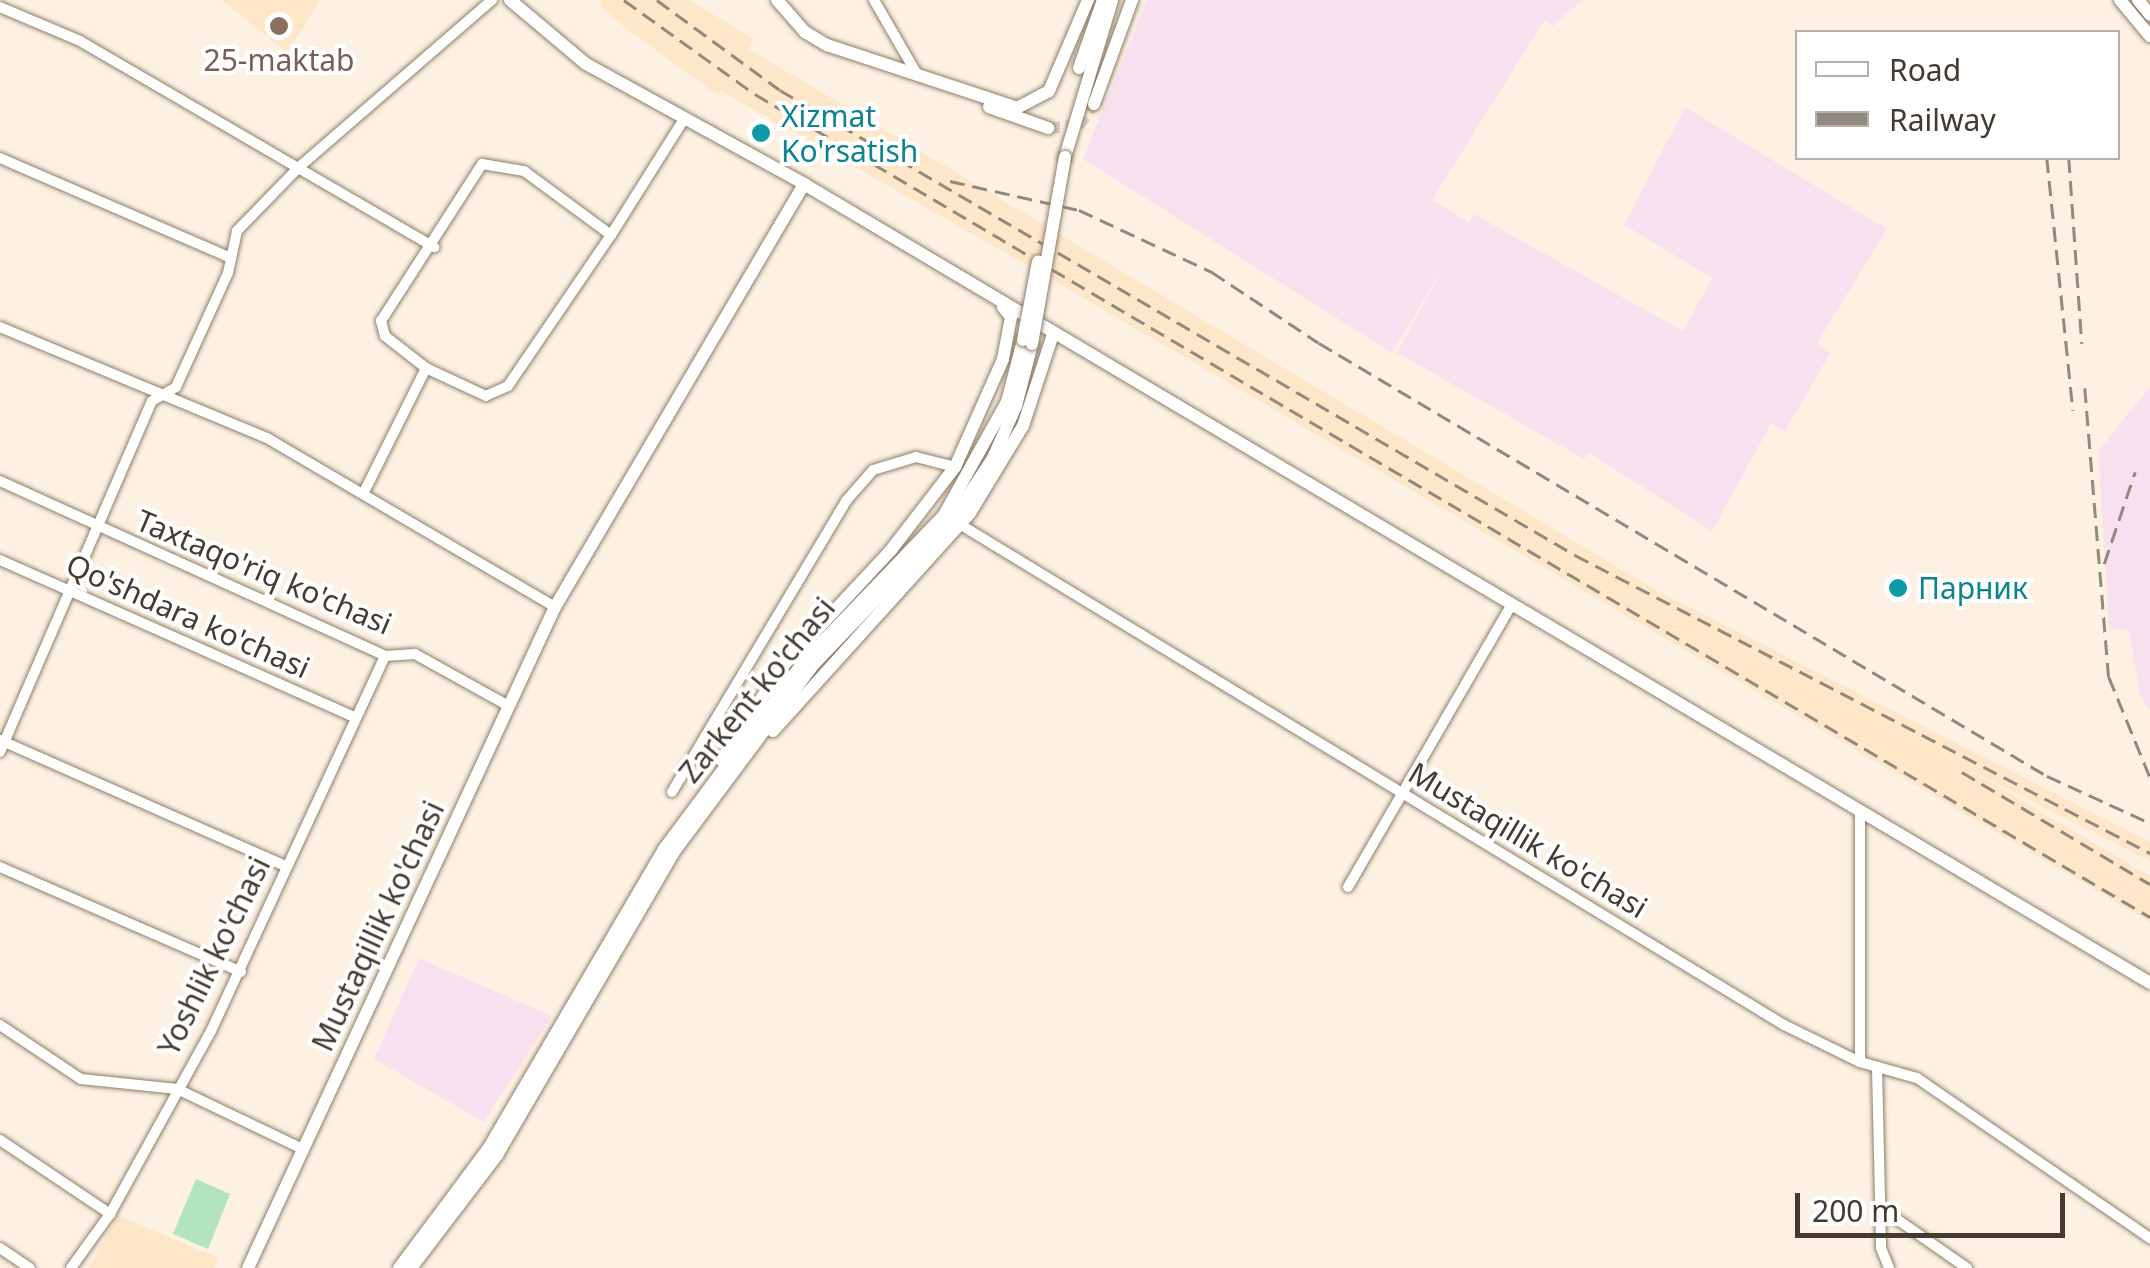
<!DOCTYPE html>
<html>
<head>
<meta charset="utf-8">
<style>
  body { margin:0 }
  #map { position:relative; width:2150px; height:1268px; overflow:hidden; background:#fcf1e3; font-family:"Noto Sans",sans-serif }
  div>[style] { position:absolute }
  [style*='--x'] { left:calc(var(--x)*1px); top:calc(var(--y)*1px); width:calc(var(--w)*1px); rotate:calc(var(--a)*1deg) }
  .built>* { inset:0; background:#fee6c9 }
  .industrial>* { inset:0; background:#f8e1ee }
  .green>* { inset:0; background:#b2e5be }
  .major-tunnel>* { height:12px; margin-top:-6px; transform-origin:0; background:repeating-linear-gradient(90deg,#d7cdc0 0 12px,transparent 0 18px) }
  .roads { filter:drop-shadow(0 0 2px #8e7e69) drop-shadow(0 0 2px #8e7e69) }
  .minor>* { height:10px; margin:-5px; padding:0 5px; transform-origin:5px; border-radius:5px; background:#fff }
  .major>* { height:12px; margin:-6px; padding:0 6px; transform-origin:6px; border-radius:6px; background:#fff }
  .rail>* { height:2.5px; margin-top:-1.25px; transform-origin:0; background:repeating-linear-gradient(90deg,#92897e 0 15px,transparent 0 23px) }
  .bridges { filter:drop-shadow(0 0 2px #8e7e69) drop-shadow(0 0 2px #8e7e69) }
  .major-bridge>* { height:12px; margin:-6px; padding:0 6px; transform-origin:6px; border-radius:6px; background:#fff }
  .dots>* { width:28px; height:28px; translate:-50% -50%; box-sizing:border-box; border:5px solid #fff; border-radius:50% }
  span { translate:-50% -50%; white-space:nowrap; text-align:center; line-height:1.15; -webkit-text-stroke:8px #fff; paint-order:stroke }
  .education-label { font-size:30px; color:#785e54 }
  .culture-label { font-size:30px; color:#0d838f }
  .left { translate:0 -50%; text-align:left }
  .street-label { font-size:30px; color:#433b32 }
  .legend { position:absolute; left:1795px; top:30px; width:325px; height:130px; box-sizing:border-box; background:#fff; border:2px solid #b4b1ad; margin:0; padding:12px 18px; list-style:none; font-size:30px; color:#433b32 }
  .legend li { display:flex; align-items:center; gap:20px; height:50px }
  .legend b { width:50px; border:2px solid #b4b1ad }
  .scale { position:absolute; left:1795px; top:1193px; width:270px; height:45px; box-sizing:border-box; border:5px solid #433b32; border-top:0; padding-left:12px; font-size:30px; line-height:35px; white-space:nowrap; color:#433b32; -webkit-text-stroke:8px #fff; paint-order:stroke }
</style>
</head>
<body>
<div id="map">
  <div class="built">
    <div style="clip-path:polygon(222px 0,320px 0,287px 53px)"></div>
    <div style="clip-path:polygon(603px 0,689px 0,754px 39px,749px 49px,1656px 590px,2150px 842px,2150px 861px,1970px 770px,2150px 876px,2150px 922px,1027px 265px,721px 91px,718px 95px,628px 30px,600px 6px)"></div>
    <div style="clip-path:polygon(118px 1215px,218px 1258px,214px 1268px,89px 1268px)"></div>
  </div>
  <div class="industrial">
    <div style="clip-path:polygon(1147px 0,1583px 0,1553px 26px,1544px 21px,1432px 200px,1469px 222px,1474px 214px,1683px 331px,1712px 278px,1624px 225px,1685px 107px,1887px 229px,1817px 343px,1830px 354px,1785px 431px,1771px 424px,1712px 531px,1589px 453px,1584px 459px,1397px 353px,1444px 266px,1392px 353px,1083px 159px)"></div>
    <div style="clip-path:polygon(2150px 387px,2150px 710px,2140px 696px,2129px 630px,2109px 629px,2098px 451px)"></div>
    <div style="clip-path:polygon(419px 958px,552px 1016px,484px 1122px,374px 1059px)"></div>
  </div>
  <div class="green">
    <div style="clip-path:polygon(196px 1179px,230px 1194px,208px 1249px,173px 1234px)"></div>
  </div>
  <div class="major-tunnel">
    <div style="--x:1048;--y:128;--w:30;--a:-4"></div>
    <div style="--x:1078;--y:126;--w:27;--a:-54"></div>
  </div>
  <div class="roads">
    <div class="minor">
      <div style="--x:874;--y:0;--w:88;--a:59.9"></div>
      <div style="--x:0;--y:7;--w:87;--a:23"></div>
      <div style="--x:80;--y:41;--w:410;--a:30.2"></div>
      <div style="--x:0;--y:158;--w:247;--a:23.4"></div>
      <div style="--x:482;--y:164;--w:43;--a:9.5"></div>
      <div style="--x:524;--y:171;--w:108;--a:36.3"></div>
      <div style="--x:611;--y:235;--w:183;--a:124.3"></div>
      <div style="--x:508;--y:386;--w:24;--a:156"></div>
      <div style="--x:486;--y:396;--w:66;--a:-155"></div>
      <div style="--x:426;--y:368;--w:52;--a:-142"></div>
      <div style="--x:385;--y:336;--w:16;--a:-105"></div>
      <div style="--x:381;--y:321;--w:187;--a:-57.2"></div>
      <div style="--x:611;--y:235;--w:137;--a:-57.8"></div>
      <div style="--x:0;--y:327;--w:289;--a:22.6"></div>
      <div style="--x:267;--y:438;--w:334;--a:30.4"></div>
      <div style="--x:0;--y:481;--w:423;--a:24.4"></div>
      <div style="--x:385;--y:656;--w:30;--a:-4"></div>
      <div style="--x:415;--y:654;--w:105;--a:29"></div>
      <div style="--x:363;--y:494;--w:141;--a:-63.4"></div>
      <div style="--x:961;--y:525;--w:963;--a:31.28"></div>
      <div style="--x:1784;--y:1025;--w:85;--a:26"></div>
      <div style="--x:1860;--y:1062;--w:248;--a:-90"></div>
      <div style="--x:0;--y:560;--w:389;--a:23.9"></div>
      <div style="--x:0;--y:740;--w:313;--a:23.8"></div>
      <div style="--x:0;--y:752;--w:382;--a:-66.6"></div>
      <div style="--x:152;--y:401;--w:28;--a:-30"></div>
      <div style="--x:176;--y:387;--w:125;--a:-65.5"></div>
      <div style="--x:228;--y:273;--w:43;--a:-77.9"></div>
      <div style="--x:237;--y:231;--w:88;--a:-45.9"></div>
      <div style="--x:298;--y:168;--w:257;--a:-40.9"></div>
      <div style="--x:672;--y:792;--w:339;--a:-59.1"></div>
      <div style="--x:846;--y:501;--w:41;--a:-48.9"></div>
      <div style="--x:873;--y:470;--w:45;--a:-16.8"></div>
      <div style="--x:916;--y:457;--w:40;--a:14.4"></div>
      <div style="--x:0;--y:867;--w:263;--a:23.5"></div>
      <div style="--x:1348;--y:887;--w:323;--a:-59.9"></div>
      <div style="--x:0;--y:1025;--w:97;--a:33.7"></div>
      <div style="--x:81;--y:1079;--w:97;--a:5.9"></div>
      <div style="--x:177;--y:1089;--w:140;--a:25.5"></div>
      <div style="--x:1860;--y:1062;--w:59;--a:15.7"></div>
      <div style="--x:1917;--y:1078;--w:283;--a:34.5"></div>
      <div style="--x:1877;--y:1067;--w:181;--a:88.7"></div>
      <div style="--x:1881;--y:1248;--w:22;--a:68"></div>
      <div style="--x:0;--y:1140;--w:133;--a:33.9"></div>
      <div style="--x:1885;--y:1211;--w:100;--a:34.8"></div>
      <div style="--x:0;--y:1248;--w:36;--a:34"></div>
      <div style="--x:71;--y:1268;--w:67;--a:-54.2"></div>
      <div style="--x:110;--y:1214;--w:209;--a:-61.1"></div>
      <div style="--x:211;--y:1031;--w:413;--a:-65.1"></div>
    </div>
    <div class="major">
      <div style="--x:510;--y:0;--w:99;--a:40.1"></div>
      <div style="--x:586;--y:64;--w:249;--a:28.8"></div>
      <div style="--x:804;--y:184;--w:1565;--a:30.69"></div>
      <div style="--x:777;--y:0;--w:43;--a:48.8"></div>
      <div style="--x:805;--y:32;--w:26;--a:31"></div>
      <div style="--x:827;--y:45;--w:200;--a:18.3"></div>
      <div style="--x:1017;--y:108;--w:36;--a:-28"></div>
      <div style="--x:1049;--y:91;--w:99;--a:-66.8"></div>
      <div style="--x:2120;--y:0;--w:47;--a:50.2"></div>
      <div style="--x:2138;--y:0;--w:19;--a:51"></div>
      <div style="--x:1079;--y:68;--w:72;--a:-70.6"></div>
      <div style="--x:1094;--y:104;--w:111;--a:-69.9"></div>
      <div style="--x:989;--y:107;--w:63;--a:19.6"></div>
      <div style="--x:1065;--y:157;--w:164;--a:-73.3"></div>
      <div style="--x:773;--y:731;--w:294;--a:-47.9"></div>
      <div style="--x:970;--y:513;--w:102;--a:-58.7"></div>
      <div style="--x:1023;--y:426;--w:97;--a:-71.9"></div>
      <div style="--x:721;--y:760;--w:111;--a:-56.7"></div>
      <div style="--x:782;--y:667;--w:160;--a:-47"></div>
      <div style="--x:891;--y:550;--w:105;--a:-52.4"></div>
      <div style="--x:955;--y:467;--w:118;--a:-66"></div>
      <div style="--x:1003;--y:359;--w:43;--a:-79.2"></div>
      <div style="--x:1011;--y:317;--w:13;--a:-129"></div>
      <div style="--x:248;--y:1268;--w:729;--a:-65.09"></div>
      <div style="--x:555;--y:607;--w:491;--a:-59.5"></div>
      <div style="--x:399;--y:1268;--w:149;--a:-53.2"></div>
      <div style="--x:488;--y:1149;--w:348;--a:-59.6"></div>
      <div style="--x:664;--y:849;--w:236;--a:-53.3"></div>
      <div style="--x:805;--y:660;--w:201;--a:-46.2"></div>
      <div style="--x:944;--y:515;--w:129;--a:-60.9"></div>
      <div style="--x:1007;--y:402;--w:64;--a:-75.5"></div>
      <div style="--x:411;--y:1268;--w:142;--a:-52.7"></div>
      <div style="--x:497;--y:1155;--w:355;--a:-59.7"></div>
      <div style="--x:676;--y:849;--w:231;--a:-53.3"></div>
      <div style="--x:814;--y:664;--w:199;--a:-46.2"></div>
      <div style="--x:952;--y:520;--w:74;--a:-56.5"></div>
      <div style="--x:993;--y:458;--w:57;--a:-66.1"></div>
      <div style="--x:1016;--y:406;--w:64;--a:-75.5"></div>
    </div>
  </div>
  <div class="rail">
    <div style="--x:624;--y:0;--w:161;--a:35.7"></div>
    <div style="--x:755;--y:94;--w:1620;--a:30.54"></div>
    <div style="--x:657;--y:0;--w:152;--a:36.2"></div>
    <div style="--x:780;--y:90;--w:921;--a:30.32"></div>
    <div style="--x:1575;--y:555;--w:648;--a:27.4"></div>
    <div style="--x:2047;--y:158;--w:254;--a:84.1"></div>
    <div style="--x:2069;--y:158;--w:186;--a:86"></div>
    <div style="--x:950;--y:181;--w:132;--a:12.7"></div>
    <div style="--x:1079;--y:210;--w:147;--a:25"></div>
    <div style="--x:1212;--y:272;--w:128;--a:33.6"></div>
    <div style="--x:1319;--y:343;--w:847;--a:30.74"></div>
    <div style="--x:2047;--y:776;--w:113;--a:24.5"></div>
    <div style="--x:2085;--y:388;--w:290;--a:85.3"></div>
    <div style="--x:2109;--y:677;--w:108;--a:67.7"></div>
    <div style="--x:2104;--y:564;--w:97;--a:-71.4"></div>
    <div style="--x:1962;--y:772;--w:219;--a:30.8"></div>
  </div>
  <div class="bridges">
    <div class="major-bridge">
      <div style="--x:1023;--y:340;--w:80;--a:-79.2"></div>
      <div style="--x:1032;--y:344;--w:190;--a:-80"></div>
    </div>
  </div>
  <div class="dots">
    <div style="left:279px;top:26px;background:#8d6e63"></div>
    <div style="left:761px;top:133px;background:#0f9aa8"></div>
    <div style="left:1898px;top:588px;background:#0f9aa8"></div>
  </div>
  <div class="education-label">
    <span style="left:279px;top:60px">25-maktab</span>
  </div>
  <div class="culture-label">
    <span class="left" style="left:781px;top:133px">Xizmat<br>Ko'rsatish</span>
    <span class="left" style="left:1918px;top:588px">Парник</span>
  </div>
  <div class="street-label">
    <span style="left:264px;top:572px;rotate:23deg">Taxtaqo'riq ko'chasi</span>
    <span style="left:188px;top:616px;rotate:24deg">Qo'shdara ko'chasi</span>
    <span style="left:757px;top:690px;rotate:-51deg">Zarkent ko'chasi</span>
    <span style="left:1528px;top:840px;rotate:31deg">Mustaqillik ko'chasi</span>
    <span style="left:378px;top:926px;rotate:-65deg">Mustaqillik ko'chasi</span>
    <span style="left:214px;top:956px;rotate:-64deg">Yoshlik ko'chasi</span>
  </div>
  <ul class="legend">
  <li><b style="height:12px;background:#fff"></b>Road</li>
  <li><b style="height:12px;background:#92897e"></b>Railway</li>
  </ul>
  <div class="scale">200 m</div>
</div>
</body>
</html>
